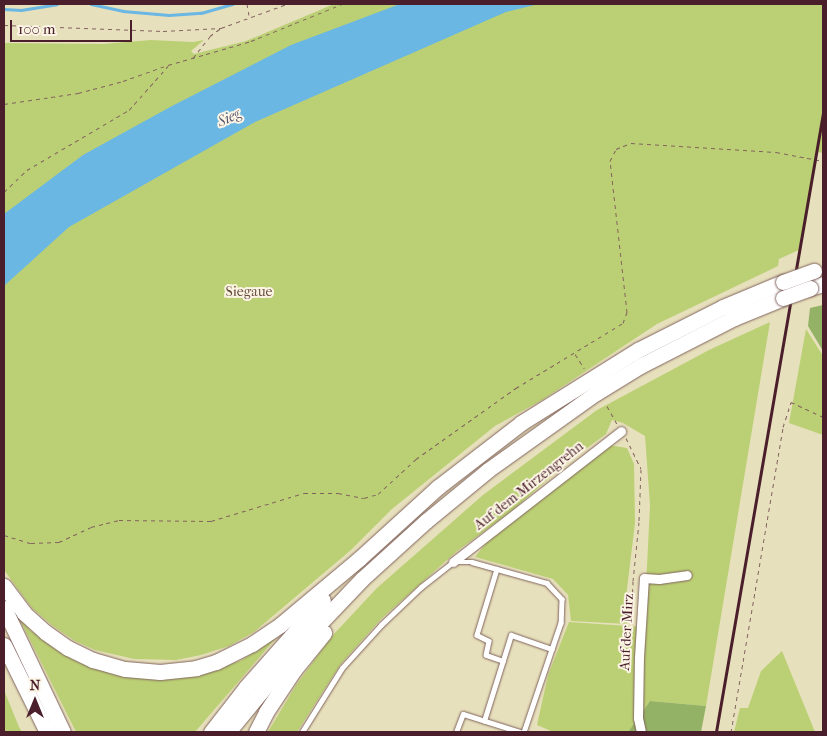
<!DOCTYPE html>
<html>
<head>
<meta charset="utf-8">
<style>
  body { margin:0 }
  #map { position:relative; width:827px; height:736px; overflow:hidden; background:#e7e0bc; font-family:"IM FELL French Canon",serif }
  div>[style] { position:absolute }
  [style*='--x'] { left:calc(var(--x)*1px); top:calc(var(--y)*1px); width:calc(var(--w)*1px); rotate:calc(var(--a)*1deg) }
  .green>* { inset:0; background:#bbd074 }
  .forest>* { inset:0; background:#94b266 }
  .water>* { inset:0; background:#6ab7e4 }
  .stream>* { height:2.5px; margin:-1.25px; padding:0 1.25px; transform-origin:1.25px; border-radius:1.25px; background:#6ab7e4 }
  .path>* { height:1px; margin-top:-0.5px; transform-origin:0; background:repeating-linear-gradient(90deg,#81635e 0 4px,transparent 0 8px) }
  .roads { filter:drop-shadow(0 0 1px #81635e) drop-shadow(0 0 1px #81635e) }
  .service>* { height:4.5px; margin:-2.25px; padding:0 2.25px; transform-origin:2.25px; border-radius:2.25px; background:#fff }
  .minor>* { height:9px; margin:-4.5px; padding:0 4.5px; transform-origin:4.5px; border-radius:4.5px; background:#fff }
  .motorway>* { height:15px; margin:-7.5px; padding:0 7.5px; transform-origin:7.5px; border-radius:7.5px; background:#fff }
  .rail>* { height:2.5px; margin:-1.25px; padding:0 1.25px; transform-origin:1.25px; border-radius:1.25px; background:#4a1f2b }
  .bridges { filter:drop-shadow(0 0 1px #81635e) drop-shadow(0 0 1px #81635e) }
  .motorway-bridge>* { height:15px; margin:-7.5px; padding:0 7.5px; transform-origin:7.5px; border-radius:7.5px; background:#fff }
  span { translate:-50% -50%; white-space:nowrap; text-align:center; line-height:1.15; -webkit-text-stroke:4px #fcf5e5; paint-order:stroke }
  .park-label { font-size:14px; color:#664b3d }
  .street-label { font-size:14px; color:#4a1f2b }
  .water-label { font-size:15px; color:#55546c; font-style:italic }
  .frame { position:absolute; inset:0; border:5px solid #4a1f2b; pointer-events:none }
  .north { position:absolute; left:10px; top:676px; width:50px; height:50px; -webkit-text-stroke:4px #fcf5e5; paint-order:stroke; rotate:0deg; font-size:14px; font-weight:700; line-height:20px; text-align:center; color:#4a1f2b }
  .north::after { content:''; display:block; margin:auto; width:18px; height:22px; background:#4a1f2b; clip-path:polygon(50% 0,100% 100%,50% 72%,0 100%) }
  .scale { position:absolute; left:10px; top:20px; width:122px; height:22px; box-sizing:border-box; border:2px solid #4a1f2b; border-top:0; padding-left:6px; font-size:15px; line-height:18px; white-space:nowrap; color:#4a1f2b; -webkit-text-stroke:4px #fcf5e5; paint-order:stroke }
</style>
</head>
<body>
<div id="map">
  <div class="green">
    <div style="clip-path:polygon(334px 4px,823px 4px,823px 153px,818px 152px,801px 249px,779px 259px,778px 266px,657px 324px,542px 400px,495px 426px,392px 509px,351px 550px,254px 632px,229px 646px,201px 655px,176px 660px,134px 659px,95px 650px,75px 641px,53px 626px,32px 608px,4px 570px,4px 43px,103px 44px,151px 40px,193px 42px,204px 40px,191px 51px,194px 54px,246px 41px)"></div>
    <div style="clip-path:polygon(770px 322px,706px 706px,650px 701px,628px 732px,553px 732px,537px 725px,548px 675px,569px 622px,644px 627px,650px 505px,645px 436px,623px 423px,612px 420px,606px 434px,564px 465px,513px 510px,457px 551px,381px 619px,340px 665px,297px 732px,268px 732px,296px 685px,333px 635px,377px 588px,483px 495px,597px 410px,709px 350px)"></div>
    <div style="clip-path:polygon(806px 329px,823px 356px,823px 435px,789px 423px)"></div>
    <div style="clip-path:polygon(608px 445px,627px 448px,634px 464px,635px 523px,626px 597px,627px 624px,571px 621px,568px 595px,553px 579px,475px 557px,487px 542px)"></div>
    <div style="clip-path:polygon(18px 616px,30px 630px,58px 651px,85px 665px,135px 677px,172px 678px,201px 674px,240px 661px,276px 638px,195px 732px,76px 732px)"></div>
    <div style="clip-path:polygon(782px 651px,815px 732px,734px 732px,740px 708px,748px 708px,761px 671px)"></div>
    <div style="clip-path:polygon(4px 690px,19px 727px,22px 732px,4px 732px)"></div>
  </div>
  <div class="forest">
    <div style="clip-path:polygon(823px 305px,823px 351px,808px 326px,810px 308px)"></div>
    <div style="clip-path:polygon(650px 701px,706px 706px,701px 732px,628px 732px)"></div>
  </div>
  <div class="water">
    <div style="clip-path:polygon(400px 4px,539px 4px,506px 12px,255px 122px,69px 227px,4px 286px,4px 214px,83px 155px,172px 106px,291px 45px)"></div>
  </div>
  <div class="stream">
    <div style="--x:91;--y:4;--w:33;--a:12"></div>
    <div style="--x:123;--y:11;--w:46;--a:5"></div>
    <div style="--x:169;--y:15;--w:32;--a:-4"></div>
    <div style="--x:201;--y:13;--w:33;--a:-16"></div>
    <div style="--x:4;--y:9;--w:17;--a:3"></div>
    <div style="--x:21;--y:10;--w:36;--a:-9"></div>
  </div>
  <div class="path">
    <div style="--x:247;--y:4;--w:11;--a:80"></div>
    <div style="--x:4;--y:25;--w:159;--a:2.2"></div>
    <div style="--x:163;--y:31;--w:58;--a:-3"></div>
    <div style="--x:193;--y:58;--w:28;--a:-52"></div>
    <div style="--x:210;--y:36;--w:14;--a:-36"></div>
    <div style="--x:221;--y:28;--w:70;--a:-20"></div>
    <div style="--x:4;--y:104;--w:75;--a:-8.5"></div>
    <div style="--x:78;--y:93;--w:47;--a:-14.9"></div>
    <div style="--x:123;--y:81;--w:48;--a:-19.6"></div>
    <div style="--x:168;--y:65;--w:86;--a:-16.1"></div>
    <div style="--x:251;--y:41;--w:98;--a:-22.1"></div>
    <div style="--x:823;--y:183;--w:4;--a:-90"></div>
    <div style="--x:4;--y:192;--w:32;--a:-44"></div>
    <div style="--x:27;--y:170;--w:118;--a:-30.5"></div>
    <div style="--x:129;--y:110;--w:59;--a:-48.4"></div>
    <div style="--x:575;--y:354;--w:17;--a:57"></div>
    <div style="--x:607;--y:406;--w:21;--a:61"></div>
    <div style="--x:626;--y:438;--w:34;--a:64"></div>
    <div style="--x:641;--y:469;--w:53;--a:92.2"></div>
    <div style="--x:639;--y:522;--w:59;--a:95.8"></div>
    <div style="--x:633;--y:581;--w:34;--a:92"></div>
    <div style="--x:4;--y:535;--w:28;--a:17"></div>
    <div style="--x:31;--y:543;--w:28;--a:-2"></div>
    <div style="--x:59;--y:542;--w:35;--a:-25"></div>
    <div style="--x:91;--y:527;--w:29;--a:-14"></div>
    <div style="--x:119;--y:520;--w:92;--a:0.6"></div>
    <div style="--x:211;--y:521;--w:97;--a:-16.8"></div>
    <div style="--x:304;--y:493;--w:34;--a:0"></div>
    <div style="--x:338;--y:493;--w:26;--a:11"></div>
    <div style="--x:364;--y:498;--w:15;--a:-16"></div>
    <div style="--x:378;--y:494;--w:52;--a:-42.6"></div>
    <div style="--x:416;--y:459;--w:123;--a:-35.4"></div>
    <div style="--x:516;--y:388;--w:125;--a:-31.3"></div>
    <div style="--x:623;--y:323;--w:12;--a:-70"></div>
    <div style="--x:627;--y:312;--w:152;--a:-96.4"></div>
    <div style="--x:610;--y:161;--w:13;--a:-63"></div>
    <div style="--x:616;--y:149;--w:16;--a:-22"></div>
    <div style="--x:631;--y:143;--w:145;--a:3.6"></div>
    <div style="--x:776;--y:152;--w:48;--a:10.8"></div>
    <div style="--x:731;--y:732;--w:309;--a:-80.3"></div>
    <div style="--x:783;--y:427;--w:26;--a:-72"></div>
    <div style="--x:791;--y:402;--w:35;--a:25"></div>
  </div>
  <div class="roads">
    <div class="service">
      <div style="--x:497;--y:569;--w:69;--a:106.9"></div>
      <div style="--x:477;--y:635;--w:13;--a:27"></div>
      <div style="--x:489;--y:641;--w:14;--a:102"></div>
      <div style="--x:486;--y:655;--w:18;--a:19"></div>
      <div style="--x:484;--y:721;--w:90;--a:-72.6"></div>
      <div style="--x:511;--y:635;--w:43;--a:18.9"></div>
      <div style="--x:302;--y:732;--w:75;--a:-58"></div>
      <div style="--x:342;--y:668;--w:58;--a:-47.8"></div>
      <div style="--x:381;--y:625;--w:55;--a:-43.5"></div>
      <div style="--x:421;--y:587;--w:41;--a:-38"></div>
      <div style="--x:453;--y:562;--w:19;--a:0"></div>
      <div style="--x:472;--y:562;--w:78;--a:15.6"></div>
      <div style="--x:547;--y:583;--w:22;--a:47"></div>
      <div style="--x:562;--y:599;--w:24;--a:92"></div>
      <div style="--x:561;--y:623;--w:115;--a:108.7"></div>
      <div style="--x:456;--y:732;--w:19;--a:-69"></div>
      <div style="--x:463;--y:714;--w:60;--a:17.5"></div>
    </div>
    <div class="minor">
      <div style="--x:453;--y:562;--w:213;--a:-37.9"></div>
      <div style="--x:641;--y:732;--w:14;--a:-102"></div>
      <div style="--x:638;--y:718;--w:61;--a:-89.1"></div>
      <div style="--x:639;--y:657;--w:79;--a:-86.4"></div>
      <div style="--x:644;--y:578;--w:15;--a:4"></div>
      <div style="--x:659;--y:579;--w:28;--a:-8"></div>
    </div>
    <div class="motorway">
      <div style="--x:810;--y:288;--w:14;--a:-17"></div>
      <div style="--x:4;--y:586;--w:34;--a:53"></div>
      <div style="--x:24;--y:613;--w:28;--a:42"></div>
      <div style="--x:45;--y:632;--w:28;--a:35"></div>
      <div style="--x:68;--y:648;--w:28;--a:26"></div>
      <div style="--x:93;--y:660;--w:33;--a:16"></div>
      <div style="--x:125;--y:669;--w:35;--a:5"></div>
      <div style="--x:160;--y:672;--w:36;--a:-6"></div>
      <div style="--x:196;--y:668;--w:21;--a:-17"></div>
      <div style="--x:216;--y:662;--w:40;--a:-26.6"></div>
      <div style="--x:252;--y:644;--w:34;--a:-34"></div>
      <div style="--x:280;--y:625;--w:104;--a:-39.9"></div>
      <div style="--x:360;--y:558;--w:105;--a:-42.3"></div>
      <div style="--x:438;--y:487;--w:105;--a:-37.6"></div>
      <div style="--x:521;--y:423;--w:138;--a:-32"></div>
      <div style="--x:638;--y:350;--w:95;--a:-26.8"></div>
      <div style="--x:723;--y:307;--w:65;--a:-22.6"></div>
      <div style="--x:4;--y:608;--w:137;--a:64.6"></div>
      <div style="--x:4;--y:645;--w:97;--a:63.7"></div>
      <div style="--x:211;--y:732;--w:57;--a:-52.1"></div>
      <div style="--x:246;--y:687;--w:116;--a:-48.5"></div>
      <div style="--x:228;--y:732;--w:117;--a:-50.6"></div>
      <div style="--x:302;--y:642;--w:87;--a:-46.4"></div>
      <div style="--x:362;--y:579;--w:86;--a:-42.2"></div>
      <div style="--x:426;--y:521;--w:80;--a:-39.4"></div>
      <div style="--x:488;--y:470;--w:133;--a:-35.5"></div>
      <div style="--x:596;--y:393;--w:52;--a:-31.5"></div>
      <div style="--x:640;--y:366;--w:106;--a:-27.1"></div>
      <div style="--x:734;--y:318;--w:53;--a:-22.2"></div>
      <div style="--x:256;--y:732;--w:22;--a:-63"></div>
      <div style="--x:266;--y:712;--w:50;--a:-56.3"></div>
      <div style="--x:294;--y:670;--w:48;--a:-51"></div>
    </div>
  </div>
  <div class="rail">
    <div style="--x:716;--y:732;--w:628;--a:-80.19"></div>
  </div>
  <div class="bridges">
    <div class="motorway-bridge">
      <div style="--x:783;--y:282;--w:33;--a:-20"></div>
      <div style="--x:783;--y:298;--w:29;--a:-20"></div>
    </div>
  </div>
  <div class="park-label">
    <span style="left:249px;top:292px">Siegaue</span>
  </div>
  <div class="street-label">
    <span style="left:529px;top:486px;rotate:-38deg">Auf dem Mirzengrehn</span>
    <span style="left:627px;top:632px;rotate:-87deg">Auf der Mirz</span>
  </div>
  <div class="water-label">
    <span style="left:229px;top:118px;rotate:-26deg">Sieg</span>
  </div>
  <div class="frame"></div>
  <div class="north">N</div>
  <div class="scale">100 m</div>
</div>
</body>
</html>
